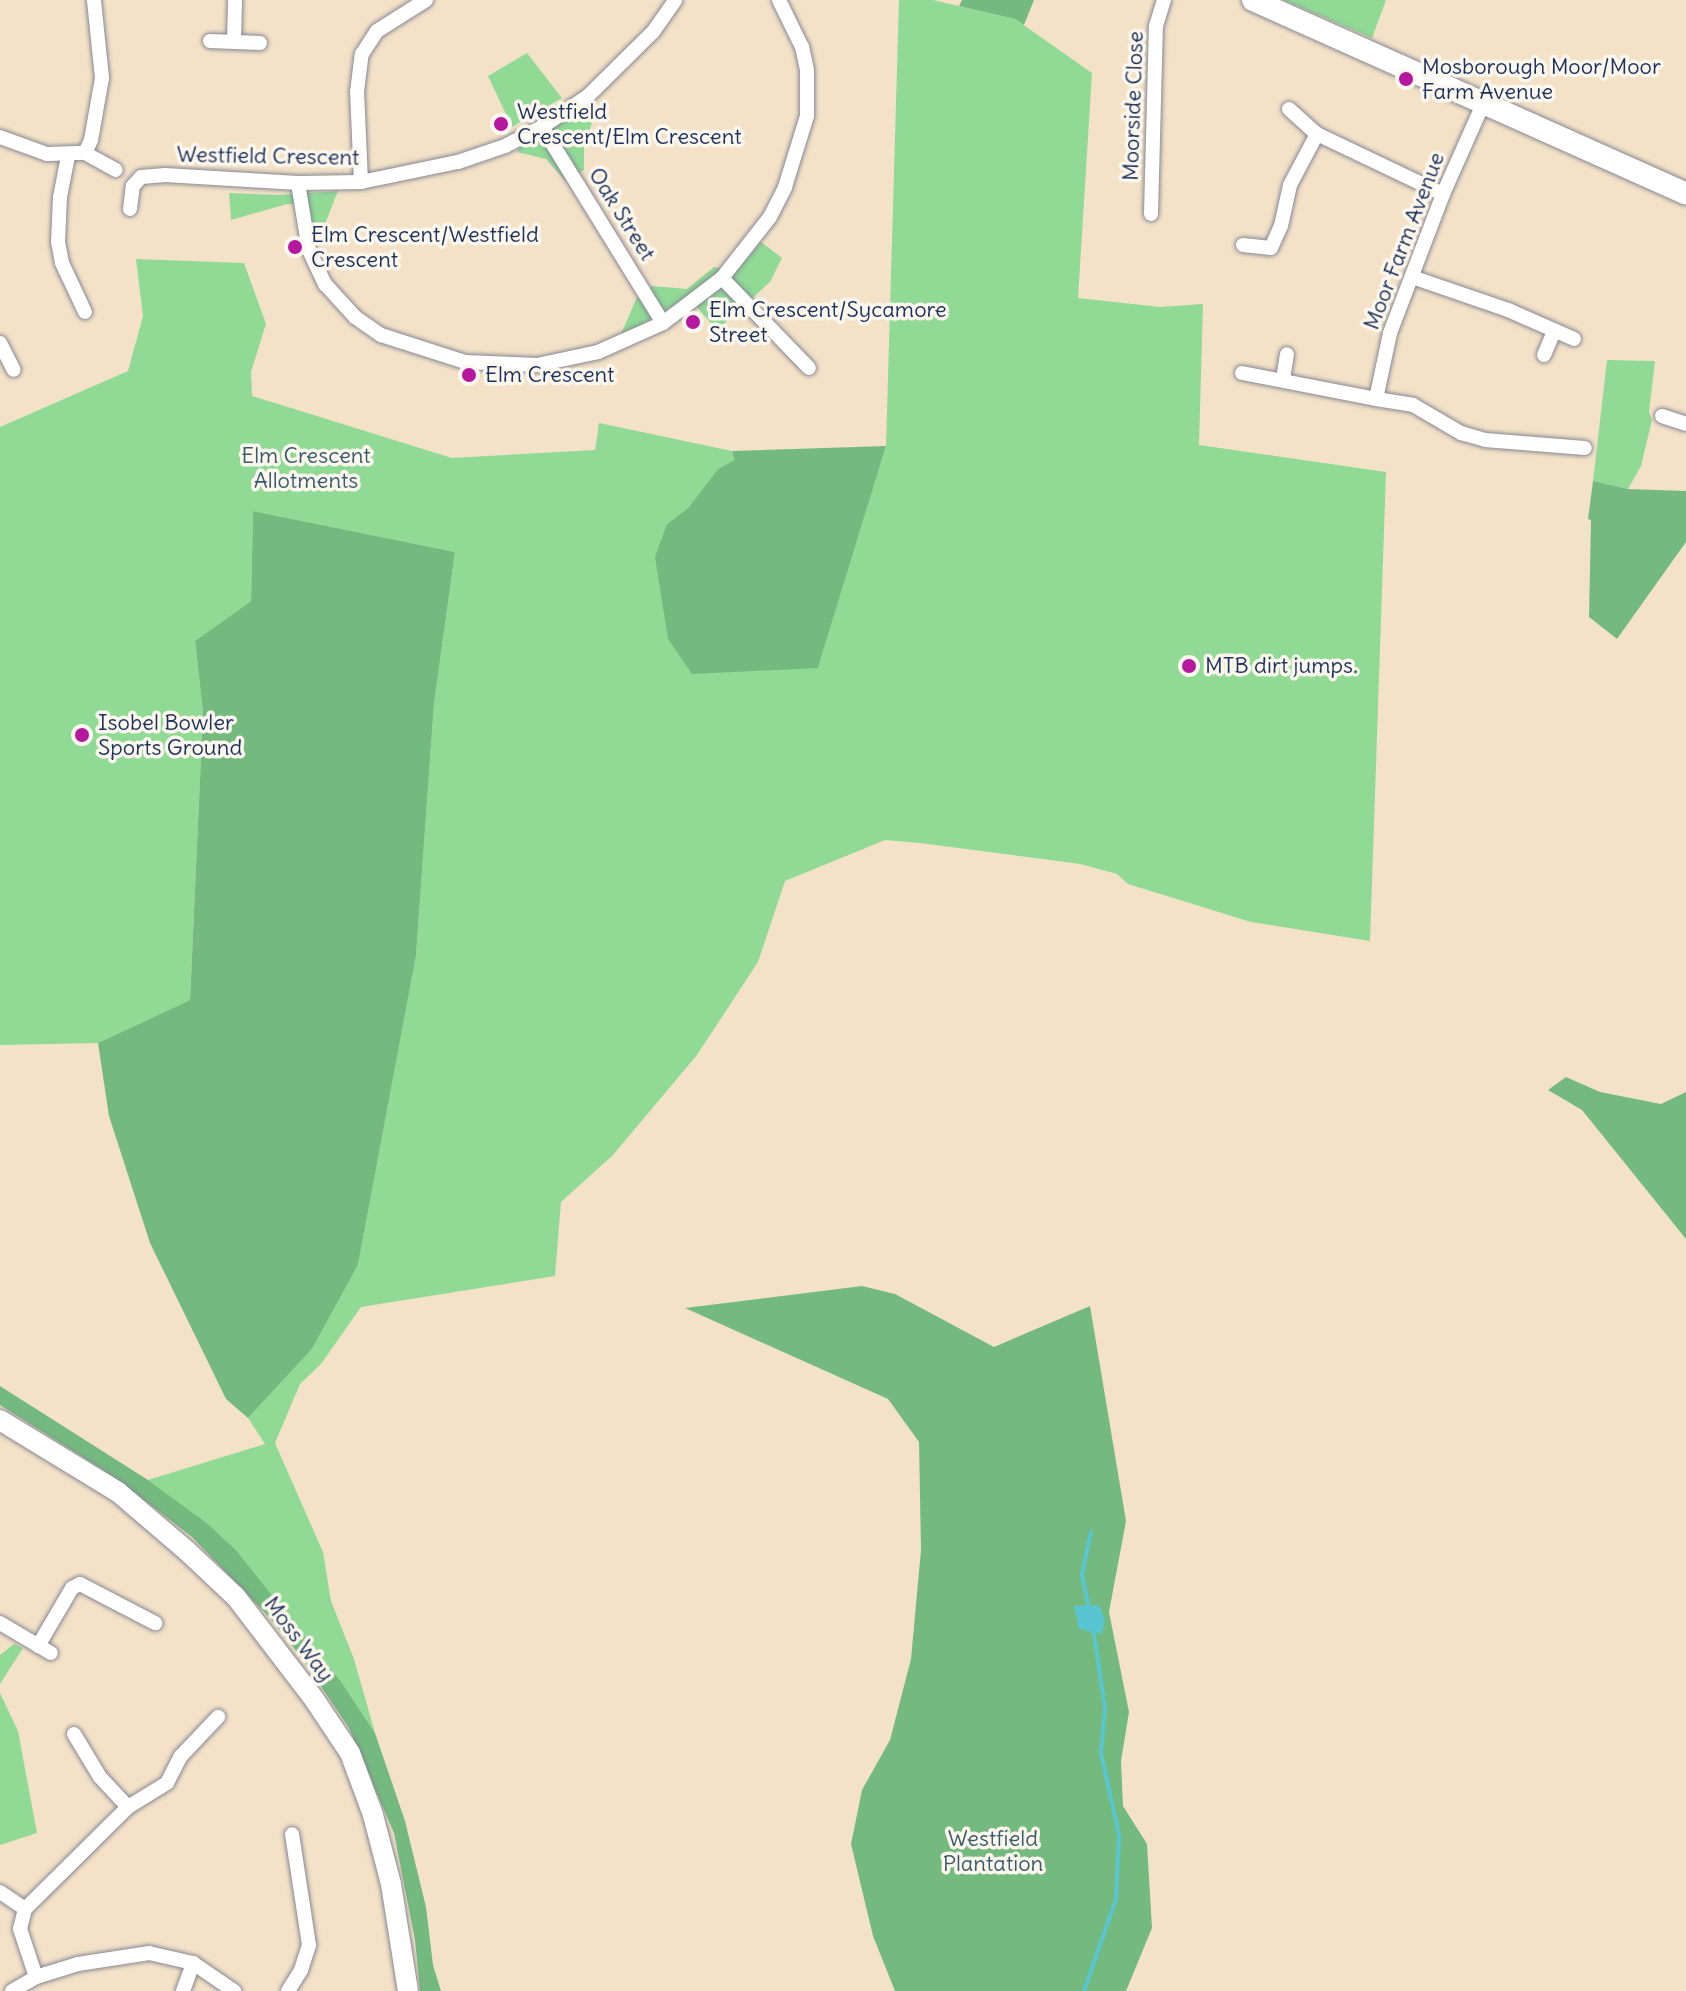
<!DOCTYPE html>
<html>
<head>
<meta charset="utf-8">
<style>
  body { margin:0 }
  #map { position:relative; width:1686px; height:1991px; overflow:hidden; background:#f4e2c8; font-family:Delius,sans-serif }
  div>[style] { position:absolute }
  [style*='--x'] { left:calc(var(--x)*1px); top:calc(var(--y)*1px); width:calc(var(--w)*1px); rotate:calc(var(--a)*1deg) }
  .green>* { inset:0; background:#90da96 }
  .forest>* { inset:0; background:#74ba7f }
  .water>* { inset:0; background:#58c5d0 }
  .stream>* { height:4px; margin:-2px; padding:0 2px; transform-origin:2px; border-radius:2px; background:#58c5d0 }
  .roads { filter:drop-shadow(0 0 2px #888893) drop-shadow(0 0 2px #888893) }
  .street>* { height:14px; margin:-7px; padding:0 7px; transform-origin:7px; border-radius:7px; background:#fff }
  .secondary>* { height:20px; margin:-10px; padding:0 10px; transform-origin:10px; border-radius:10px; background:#fff }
  .primary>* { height:22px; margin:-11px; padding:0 11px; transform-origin:11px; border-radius:11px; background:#fff }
  .dots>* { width:22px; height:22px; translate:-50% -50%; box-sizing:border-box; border:4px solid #fbf7ec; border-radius:50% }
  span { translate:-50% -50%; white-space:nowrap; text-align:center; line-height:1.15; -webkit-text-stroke:7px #fbf7ec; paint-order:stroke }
  .poi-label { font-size:22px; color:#1b2f5e }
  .left { translate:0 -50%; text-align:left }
  .street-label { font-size:22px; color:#1b2f5e }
  .park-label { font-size:22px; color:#385a6c }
</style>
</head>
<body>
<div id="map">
  <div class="green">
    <div style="clip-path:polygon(899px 0,933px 0,1015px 19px,1092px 73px,1078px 298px,1160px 307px,1203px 304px,1199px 445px,1386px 472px,1370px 941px,1251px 922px,1128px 884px,1117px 874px,1080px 864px,920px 843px,885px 840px,785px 881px,758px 962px,697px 1055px,613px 1155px,561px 1202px,555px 1276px,361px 1307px,321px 1364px,300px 1384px,275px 1443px,323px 1552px,331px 1601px,354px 1659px,375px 1733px,342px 1683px,236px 1550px,207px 1523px,148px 1480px,265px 1444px,248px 1418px,312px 1349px,358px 1265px,416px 956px,434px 704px,455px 552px,253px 511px,251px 601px,195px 641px,203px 712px,190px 1000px,98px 1043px,0 1045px,0 427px,128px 371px,143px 316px,136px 259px,244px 263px,266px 324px,251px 372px,252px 396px,452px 458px,595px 450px,599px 423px,732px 451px,734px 460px,718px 469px,688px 508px,667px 524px,818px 668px,886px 446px)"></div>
    <div style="clip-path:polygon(1284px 0,1386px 0,1372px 38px)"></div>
    <div style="clip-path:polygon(527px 53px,562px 98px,512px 127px,488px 76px)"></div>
    <div style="clip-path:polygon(594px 103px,597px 109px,584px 145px,584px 170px,565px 181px,546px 159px,517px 152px,520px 146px)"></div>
    <div style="clip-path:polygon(338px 191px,317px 244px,307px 205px,287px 204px,231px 220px,229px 193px,279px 195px)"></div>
    <div style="clip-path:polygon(761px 242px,782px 258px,770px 282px,717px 330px,688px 297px,620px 337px,636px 299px,652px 286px,687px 289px,714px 267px,737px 270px)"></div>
    <div style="clip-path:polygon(1607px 360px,1655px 361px,1649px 412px,1652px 420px,1641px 466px,1628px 489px,1593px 481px)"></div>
    <div style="clip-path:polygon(14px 1644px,23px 1648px,0 1684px,0 1655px)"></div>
    <div style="clip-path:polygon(0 1693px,18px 1731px,37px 1833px,0 1845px)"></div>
  </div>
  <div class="forest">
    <div style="clip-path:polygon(962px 0,1034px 0,1024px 25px,1015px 19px,959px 6px)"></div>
    <div style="clip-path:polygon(886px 446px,818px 668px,692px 674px,668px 639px,655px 557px,667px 524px,688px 508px,718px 469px,734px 460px,732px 451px)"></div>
    <div style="clip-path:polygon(1593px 481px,1628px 489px,1686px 491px,1686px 542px,1617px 639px,1589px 617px,1591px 520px,1588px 519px)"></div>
    <div style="clip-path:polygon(253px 511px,455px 552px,434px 704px,416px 956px,358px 1265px,312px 1349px,248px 1418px,226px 1399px,150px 1243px,109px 1116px,98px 1043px,190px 1000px,203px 712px,195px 641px,251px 601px)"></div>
    <div style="clip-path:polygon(1566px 1077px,1600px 1092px,1661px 1104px,1686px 1092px,1686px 1239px,1582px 1110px,1548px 1090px)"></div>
    <div style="clip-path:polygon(862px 1286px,895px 1294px,994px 1347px,1090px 1306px,1126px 1521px,1109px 1612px,1129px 1712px,1121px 1761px,1123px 1806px,1147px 1844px,1152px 1928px,1126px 1991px,895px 1991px,873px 1936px,851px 1844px,862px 1790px,890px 1740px,911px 1659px,921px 1550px,919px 1442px,888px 1399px,685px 1308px)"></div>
    <div style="clip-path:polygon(0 1386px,148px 1480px,207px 1523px,236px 1550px,342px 1683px,375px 1733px,405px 1821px,426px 1907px,433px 1965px,441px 1991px,420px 1991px,415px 1940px,394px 1833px,349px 1728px,302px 1658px,268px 1616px,192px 1537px,116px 1478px,0 1405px)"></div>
  </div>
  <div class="water">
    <div style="clip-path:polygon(1099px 1605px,1105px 1620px,1102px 1634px,1079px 1629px,1074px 1606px)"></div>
  </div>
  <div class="stream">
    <div style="--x:1089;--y:1608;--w:35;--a:-102"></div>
    <div style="--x:1082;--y:1574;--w:43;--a:-77.9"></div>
    <div style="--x:1084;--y:1991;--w:97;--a:-70.8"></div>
    <div style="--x:1116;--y:1899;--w:64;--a:-87.3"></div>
    <div style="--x:1119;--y:1835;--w:84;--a:-102.4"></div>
    <div style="--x:1101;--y:1753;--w:45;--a:-84.9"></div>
    <div style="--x:1105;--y:1708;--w:81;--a:-98.5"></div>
  </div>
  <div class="roads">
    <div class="street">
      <div style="--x:210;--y:41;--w:50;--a:2.3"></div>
      <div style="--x:234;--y:42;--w:42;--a:-88.6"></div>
      <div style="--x:1289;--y:109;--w:38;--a:42"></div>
      <div style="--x:1317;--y:134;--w:140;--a:25.5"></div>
      <div style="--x:542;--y:127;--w:230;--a:58.3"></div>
      <div style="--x:0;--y:137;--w:50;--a:19.9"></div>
      <div style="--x:47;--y:154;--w:38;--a:-2"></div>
      <div style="--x:85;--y:153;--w:14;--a:-65"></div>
      <div style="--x:91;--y:140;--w:63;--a:-79.9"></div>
      <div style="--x:102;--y:78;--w:78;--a:-95.9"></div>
      <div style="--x:85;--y:153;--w:35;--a:29"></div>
      <div style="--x:68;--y:156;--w:42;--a:101"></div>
      <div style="--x:60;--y:197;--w:45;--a:92.5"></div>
      <div style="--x:58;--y:242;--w:21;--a:79"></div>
      <div style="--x:62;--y:263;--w:54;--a:64.9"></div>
      <div style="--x:361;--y:182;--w:90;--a:-92.5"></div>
      <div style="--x:357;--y:92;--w:38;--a:-83"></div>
      <div style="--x:362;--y:54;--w:27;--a:-57"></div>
      <div style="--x:377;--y:31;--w:58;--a:-32.3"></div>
      <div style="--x:298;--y:183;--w:68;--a:80.7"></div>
      <div style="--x:309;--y:250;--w:38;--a:65"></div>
      <div style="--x:325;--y:284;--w:45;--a:47.7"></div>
      <div style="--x:355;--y:317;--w:32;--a:35"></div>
      <div style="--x:381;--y:335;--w:88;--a:17.8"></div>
      <div style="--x:465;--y:362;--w:72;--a:2.4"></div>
      <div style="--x:537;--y:365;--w:62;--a:-12"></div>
      <div style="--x:598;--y:352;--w:71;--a:-24"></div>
      <div style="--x:663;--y:323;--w:74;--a:-37.3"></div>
      <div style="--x:722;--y:278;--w:78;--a:-51.8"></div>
      <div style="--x:770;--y:217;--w:34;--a:-63"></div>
      <div style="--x:785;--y:187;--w:74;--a:-72.8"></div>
      <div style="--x:807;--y:116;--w:46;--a:-90"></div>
      <div style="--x:807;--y:70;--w:24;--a:-102"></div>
      <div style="--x:802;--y:47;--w:52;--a:-116.1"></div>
      <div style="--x:130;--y:209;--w:23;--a:-83"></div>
      <div style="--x:133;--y:186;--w:12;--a:-48"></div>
      <div style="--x:141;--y:177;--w:24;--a:-5"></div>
      <div style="--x:165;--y:175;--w:133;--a:3.4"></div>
      <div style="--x:298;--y:183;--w:63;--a:-0.9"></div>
      <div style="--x:361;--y:182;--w:99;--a:-11.7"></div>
      <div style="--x:458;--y:162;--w:50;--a:-18.8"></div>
      <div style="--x:505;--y:146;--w:42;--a:-27.2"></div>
      <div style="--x:542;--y:127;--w:55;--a:-34"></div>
      <div style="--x:588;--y:96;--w:91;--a:-44.6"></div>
      <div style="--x:653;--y:32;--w:39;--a:-55"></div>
      <div style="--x:1151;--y:214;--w:188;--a:-88.5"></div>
      <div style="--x:1156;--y:26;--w:27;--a:-73"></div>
      <div style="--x:1243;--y:245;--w:28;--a:6"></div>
      <div style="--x:1271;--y:248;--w:24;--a:-66"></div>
      <div style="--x:1281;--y:226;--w:42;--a:-77.6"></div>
      <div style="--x:1290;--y:185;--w:58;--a:-62.1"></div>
      <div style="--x:1412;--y:277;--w:102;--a:19"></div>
      <div style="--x:1508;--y:310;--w:72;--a:23.7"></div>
      <div style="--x:722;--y:278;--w:125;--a:46"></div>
      <div style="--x:0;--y:343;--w:30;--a:63"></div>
      <div style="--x:1544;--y:355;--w:25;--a:-67"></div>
      <div style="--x:1242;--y:373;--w:136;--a:11"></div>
      <div style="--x:1376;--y:399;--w:67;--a:-78"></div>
      <div style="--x:1390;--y:333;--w:149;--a:-69.1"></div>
      <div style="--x:1443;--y:194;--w:101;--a:-66"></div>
      <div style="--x:1283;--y:379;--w:25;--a:-81"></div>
      <div style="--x:1376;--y:399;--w:37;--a:9"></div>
      <div style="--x:1413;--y:405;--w:56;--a:30.3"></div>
      <div style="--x:1461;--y:433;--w:25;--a:16"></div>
      <div style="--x:1485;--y:440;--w:100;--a:4.6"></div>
      <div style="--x:1662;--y:416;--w:25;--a:18"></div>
      <div style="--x:0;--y:1623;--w:59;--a:30.5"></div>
      <div style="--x:38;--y:1646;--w:67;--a:-59.6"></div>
      <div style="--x:72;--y:1588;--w:9;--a:-27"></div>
      <div style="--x:80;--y:1584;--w:85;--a:27.5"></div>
      <div style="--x:74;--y:1734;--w:50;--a:58.8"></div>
      <div style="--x:100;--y:1777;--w:41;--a:47"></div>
      <div style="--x:0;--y:1892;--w:30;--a:34"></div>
      <div style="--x:36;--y:1977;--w:51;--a:-108.4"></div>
      <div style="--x:20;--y:1929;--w:21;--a:-76"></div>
      <div style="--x:25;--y:1909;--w:145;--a:-44.7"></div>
      <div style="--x:128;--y:1807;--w:46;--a:-31.6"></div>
      <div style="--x:167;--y:1783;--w:30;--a:-63"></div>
      <div style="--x:181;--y:1756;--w:54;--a:-46.5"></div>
      <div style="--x:12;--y:1991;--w:28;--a:-30"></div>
      <div style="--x:36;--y:1977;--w:44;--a:-17.2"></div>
      <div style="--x:78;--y:1964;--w:72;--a:-8.8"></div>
      <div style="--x:149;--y:1953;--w:45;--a:12.8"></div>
      <div style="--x:193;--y:1963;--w:50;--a:34.3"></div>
      <div style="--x:183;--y:1991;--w:30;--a:-70"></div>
      <div style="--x:288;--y:1991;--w:25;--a:-58"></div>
      <div style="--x:301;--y:1970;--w:26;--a:-72"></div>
      <div style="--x:309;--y:1945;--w:112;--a:-98.7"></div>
    </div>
    <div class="secondary">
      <div style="--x:0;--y:1420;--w:138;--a:31.4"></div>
      <div style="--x:118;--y:1492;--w:91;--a:40.5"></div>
      <div style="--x:187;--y:1551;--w:67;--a:43.2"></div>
      <div style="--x:236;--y:1597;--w:128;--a:52.6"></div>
      <div style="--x:314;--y:1699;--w:65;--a:56.3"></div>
      <div style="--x:350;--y:1753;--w:66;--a:69.6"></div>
      <div style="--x:373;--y:1815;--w:71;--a:75.4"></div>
      <div style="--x:391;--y:1884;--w:108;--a:81"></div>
    </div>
    <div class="primary">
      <div style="--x:1253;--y:0;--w:474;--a:24.1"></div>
    </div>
  </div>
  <div class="dots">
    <div style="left:1406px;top:79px;background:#b5179e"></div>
    <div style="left:501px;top:124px;background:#b5179e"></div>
    <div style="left:295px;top:247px;background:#b5179e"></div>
    <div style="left:693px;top:322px;background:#b5179e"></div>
    <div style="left:469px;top:375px;background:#b5179e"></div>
    <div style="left:1189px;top:666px;background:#b5179e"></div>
    <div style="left:82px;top:735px;background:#b5179e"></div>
  </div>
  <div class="poi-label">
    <span class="left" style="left:1422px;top:79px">Mosborough Moor/Moor<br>Farm Avenue</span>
    <span class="left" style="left:517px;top:124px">Westfield<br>Crescent/Elm Crescent</span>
    <span class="left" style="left:311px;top:247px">Elm Crescent/Westfield<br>Crescent</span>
    <span class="left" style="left:709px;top:322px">Elm Crescent/Sycamore<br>Street</span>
    <span class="left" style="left:485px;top:375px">Elm Crescent</span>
    <span class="left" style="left:1205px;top:666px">MTB dirt jumps.</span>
    <span class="left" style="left:98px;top:735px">Isobel Bowler<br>Sports Ground</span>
  </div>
  <div class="street-label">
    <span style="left:1133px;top:106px;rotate:-88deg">Moorside Close</span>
    <span style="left:268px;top:156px;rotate:1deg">Westfield Crescent</span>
    <span style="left:622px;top:214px;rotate:58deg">Oak Street</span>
    <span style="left:1404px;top:241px;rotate:-69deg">Moor Farm Avenue</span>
    <span style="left:299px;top:1639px;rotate:53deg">Moss Way</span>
  </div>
  <div class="park-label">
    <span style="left:306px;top:468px">Elm Crescent<br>Allotments</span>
    <span style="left:993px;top:1851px">Westfield<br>Plantation</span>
  </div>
</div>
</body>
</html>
